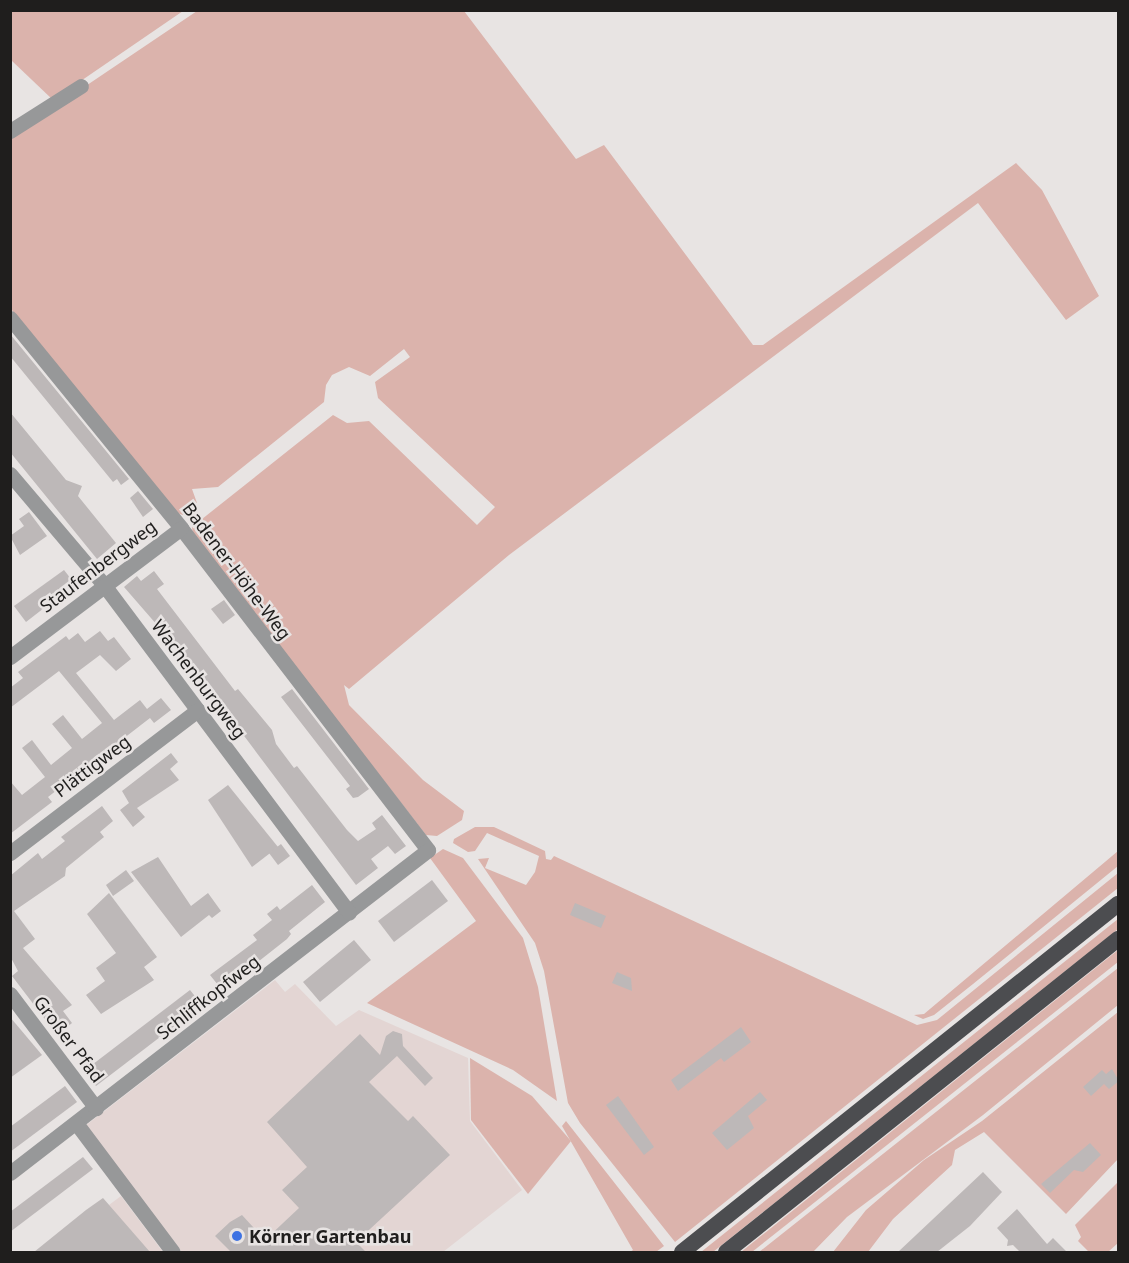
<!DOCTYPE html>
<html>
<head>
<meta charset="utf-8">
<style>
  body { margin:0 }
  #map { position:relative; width:1129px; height:1263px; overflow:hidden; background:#e8e4e3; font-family:"Noto Sans",sans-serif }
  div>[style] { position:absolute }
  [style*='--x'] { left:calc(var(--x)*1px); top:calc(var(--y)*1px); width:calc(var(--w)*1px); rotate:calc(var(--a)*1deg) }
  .built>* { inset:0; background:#e3d5d3 }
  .green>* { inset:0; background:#dbb3ac }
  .building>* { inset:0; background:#bdb8b8 }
  .minor>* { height:15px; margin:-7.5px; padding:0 7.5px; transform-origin:7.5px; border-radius:7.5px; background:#979899 }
  .trunk>* { height:16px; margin:-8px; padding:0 8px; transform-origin:8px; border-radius:8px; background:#4c4d50 }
  .dots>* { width:16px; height:16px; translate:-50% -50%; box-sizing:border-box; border:3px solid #e8e4e3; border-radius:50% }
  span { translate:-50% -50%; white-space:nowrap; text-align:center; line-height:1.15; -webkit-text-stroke:5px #e8e4e3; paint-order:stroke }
  .street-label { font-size:18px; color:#1f1e1d }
  .poi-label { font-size:18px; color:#1f1e1d; font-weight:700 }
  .left { translate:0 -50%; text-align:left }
  .frame { position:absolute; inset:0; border:12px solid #1f1e1d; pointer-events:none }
</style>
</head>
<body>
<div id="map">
  <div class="built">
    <div style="clip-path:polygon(275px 980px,285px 992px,295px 984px,336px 1026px,359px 1010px,468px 1058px,470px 1121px,522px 1190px,443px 1252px,182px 1252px,85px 1126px)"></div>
    <div style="clip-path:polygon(121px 1196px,163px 1252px,46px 1252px)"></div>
  </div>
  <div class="green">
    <div style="clip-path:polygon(10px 11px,183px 11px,53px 100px,11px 60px)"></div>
    <div style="clip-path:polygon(197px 11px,464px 11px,576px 159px,604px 145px,753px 345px,763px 345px,1016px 163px,1042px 190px,1099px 296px,1066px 320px,978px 203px,509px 555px,349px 689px,344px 685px,349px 705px,423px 780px,464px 811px,462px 820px,437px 836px,426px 835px,193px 535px,192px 527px,333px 415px,347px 423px,369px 421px,477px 525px,495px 507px,378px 398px,375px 382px,410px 357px,404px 349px,370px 376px,349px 367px,332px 375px,326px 385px,324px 402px,218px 487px,192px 489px,197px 503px,183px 515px,177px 513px,11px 309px,10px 137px)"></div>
    <div style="clip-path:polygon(475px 827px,494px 827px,545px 851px,546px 859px,551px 860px,554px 856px,917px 1025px,937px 1020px,1118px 873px,1118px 888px,675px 1242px,580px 1123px,568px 1103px,544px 971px,535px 943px,478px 859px,489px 858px,485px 868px,526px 885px,535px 872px,539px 856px,487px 833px,475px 851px,468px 852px,453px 843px,454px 839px)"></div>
    <div style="clip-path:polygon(443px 849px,463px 858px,523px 938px,538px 987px,557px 1101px,513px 1070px,367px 1003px,476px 921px,430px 858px)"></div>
    <div style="clip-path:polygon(1118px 851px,1118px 866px,973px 984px,934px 1015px,923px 1019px,914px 1015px,924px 1014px)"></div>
    <div style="clip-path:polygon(1118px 919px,1118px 929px,1079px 960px,713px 1252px,701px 1252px)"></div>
    <div style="clip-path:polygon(1118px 950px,1118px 962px,752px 1252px,741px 1252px)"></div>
    <div style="clip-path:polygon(1118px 968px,1118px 1005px,983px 1115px,847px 1217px,813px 1252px,759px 1252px)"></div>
    <div style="clip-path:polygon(1118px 1012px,1118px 1159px,1066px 1214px,984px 1132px,955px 1150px,952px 1165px,893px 1219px,868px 1252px,833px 1252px,866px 1210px,924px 1160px,982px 1121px)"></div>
    <div style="clip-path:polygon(470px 1058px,532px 1096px,571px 1141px,528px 1194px,471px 1120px)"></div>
    <div style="clip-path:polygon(566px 1121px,664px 1246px,656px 1252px,630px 1252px,633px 1250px,562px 1126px)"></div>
    <div style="clip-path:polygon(1118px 1182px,1118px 1243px,1108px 1252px,1089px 1252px,1078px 1241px,1081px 1237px,1075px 1225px)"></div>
  </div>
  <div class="building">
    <div style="clip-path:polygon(10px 334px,129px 479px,121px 485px,117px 479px,113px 482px,10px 356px)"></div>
    <div style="clip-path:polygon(10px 412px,66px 480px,82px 486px,78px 496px,116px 543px,97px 559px,10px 452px)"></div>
    <div style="clip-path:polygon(138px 491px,153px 509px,143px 517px,130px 498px)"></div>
    <div style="clip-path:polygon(29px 512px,47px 536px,20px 555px,10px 536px,24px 526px,19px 519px)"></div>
    <div style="clip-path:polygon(64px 570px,75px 584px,26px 622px,14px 606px)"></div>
    <div style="clip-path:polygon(154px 571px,164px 584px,157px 589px,235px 691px,238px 689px,272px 730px,276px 744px,294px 768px,297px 766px,347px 830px,358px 841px,376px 829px,372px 823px,382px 815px,406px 846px,395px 854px,388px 846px,371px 859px,378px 868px,356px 885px,184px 656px,124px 587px,137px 576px,141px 581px)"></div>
    <div style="clip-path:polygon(224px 600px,235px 615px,223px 624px,211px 609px)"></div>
    <div style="clip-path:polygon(100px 631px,108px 641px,114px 637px,131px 659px,116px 671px,100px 655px,76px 673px,114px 720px,140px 700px,147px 709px,161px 698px,171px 710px,154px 723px,150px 718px,48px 797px,52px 802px,10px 834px,10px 781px,22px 795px,45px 777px,22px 748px,32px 740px,51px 765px,72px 748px,52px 724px,63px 715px,82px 739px,102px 723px,59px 671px,10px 708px,10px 688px,23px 678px,18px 672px,66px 636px,69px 640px,78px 633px,85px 642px)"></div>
    <div style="clip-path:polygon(292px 689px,369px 789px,358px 797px,353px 798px,346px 789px,350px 786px,281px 697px)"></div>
    <div style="clip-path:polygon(171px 753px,178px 762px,170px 769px,179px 780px,137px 808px,145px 817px,133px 827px,120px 810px,129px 803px,122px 791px)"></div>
    <div style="clip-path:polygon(228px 785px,278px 847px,252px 867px,208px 800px)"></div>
    <div style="clip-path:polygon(102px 806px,113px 821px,100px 832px,104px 837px,66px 868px,65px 876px,14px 911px,35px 939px,23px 948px,72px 1005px,63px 1011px,72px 1023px,57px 1035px,12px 976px,18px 971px,10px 956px,10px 876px,38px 853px,42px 859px,65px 841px,61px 837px)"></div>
    <div style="clip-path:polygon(281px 844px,290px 856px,278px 865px,269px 853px)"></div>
    <div style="clip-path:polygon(158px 857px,191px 906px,208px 893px,221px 911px,212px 918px,209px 915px,181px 937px,131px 872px)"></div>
    <div style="clip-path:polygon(126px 870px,134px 881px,113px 896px,106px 885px)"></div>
    <div style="clip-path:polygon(432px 880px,448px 901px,394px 942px,378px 921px)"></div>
    <div style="clip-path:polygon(312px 885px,325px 902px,289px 931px,291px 934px,287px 939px,222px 990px,210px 975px,257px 940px,253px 935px,272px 920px,267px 914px,277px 906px,280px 910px)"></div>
    <div style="clip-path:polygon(109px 893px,157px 957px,144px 967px,154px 980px,101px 1014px,86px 995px,105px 981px,96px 968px,116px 953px,87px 914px)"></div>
    <div style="clip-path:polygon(575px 903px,606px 916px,601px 928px,570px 915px)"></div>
    <div style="clip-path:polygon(354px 940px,371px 960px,320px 1002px,303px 982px)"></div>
    <div style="clip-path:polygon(617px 972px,631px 978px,632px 991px,612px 983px)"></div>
    <div style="clip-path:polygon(190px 990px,202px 1005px,96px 1086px,84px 1071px)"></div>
    <div style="clip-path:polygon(10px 1017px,42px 1055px,10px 1078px)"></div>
    <div style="clip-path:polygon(741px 1027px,751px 1042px,724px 1062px,721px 1058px,678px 1091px,671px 1080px)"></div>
    <div style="clip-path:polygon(393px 1031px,402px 1034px,403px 1046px,433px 1078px,425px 1086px,397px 1056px,369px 1082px,408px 1121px,413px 1116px,450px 1155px,356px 1242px,366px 1252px,231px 1252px,215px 1236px,230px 1222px,242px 1215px,265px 1240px,299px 1208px,282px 1190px,307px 1167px,267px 1122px,360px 1034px,380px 1055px,386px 1036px)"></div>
    <div style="clip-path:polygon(1112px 1069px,1119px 1081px,1109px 1089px,1104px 1084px,1091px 1096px,1083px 1087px,1102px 1070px,1106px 1074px)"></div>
    <div style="clip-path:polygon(65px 1086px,77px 1102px,10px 1152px,10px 1127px)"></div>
    <div style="clip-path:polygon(760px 1092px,767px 1100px,748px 1116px,754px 1128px,727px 1150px,712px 1133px)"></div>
    <div style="clip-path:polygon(618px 1096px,654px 1147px,644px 1155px,606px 1105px)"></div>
    <div style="clip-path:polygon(1090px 1143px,1101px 1155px,1083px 1172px,1074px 1170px,1050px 1193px,1041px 1184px)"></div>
    <div style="clip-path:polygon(83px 1157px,93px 1169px,10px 1232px,10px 1212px)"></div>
    <div style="clip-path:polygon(983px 1172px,1002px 1192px,970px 1226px,937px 1252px,898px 1252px)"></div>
    <div style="clip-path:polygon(103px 1198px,150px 1252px,34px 1252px,86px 1210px)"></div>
    <div style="clip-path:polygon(1017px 1209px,1047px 1244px,1053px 1238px,1067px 1252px,1020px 1252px,1013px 1245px,1007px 1246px,1008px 1240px,997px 1228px)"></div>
  </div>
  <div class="minor">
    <div style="--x:10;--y:131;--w:84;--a:-32.4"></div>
    <div style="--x:10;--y:318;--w:271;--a:50.8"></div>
    <div style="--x:181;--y:528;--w:406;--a:52.5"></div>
    <div style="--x:428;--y:850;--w:528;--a:142.31"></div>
    <div style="--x:10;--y:474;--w:145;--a:49.7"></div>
    <div style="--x:104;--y:585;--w:409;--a:53.2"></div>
    <div style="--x:10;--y:657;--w:214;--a:-37"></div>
    <div style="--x:10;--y:853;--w:236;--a:-37.3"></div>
    <div style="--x:10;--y:994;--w:143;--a:53"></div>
    <div style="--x:76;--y:1123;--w:161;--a:53.1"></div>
  </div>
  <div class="trunk">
    <div style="--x:682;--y:1252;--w:558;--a:-38.6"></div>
    <div style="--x:726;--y:1252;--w:502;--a:-38.61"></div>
  </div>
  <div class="dots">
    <div style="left:237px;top:1236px;background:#3e73e3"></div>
  </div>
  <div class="street-label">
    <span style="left:98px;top:566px;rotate:-37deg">Staufenbergweg</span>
    <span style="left:237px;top:571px;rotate:53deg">Badener-Höhe-Weg</span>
    <span style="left:199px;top:679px;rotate:53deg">Wachenburgweg</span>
    <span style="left:92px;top:766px;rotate:-37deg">Plättigweg</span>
    <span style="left:208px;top:997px;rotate:-38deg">Schliffkopfweg</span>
    <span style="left:69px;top:1039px;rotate:53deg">Großer Pfad</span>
  </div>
  <div class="poi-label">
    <span class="left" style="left:249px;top:1236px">Körner Gartenbau</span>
  </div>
  <div class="frame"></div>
</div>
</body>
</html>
